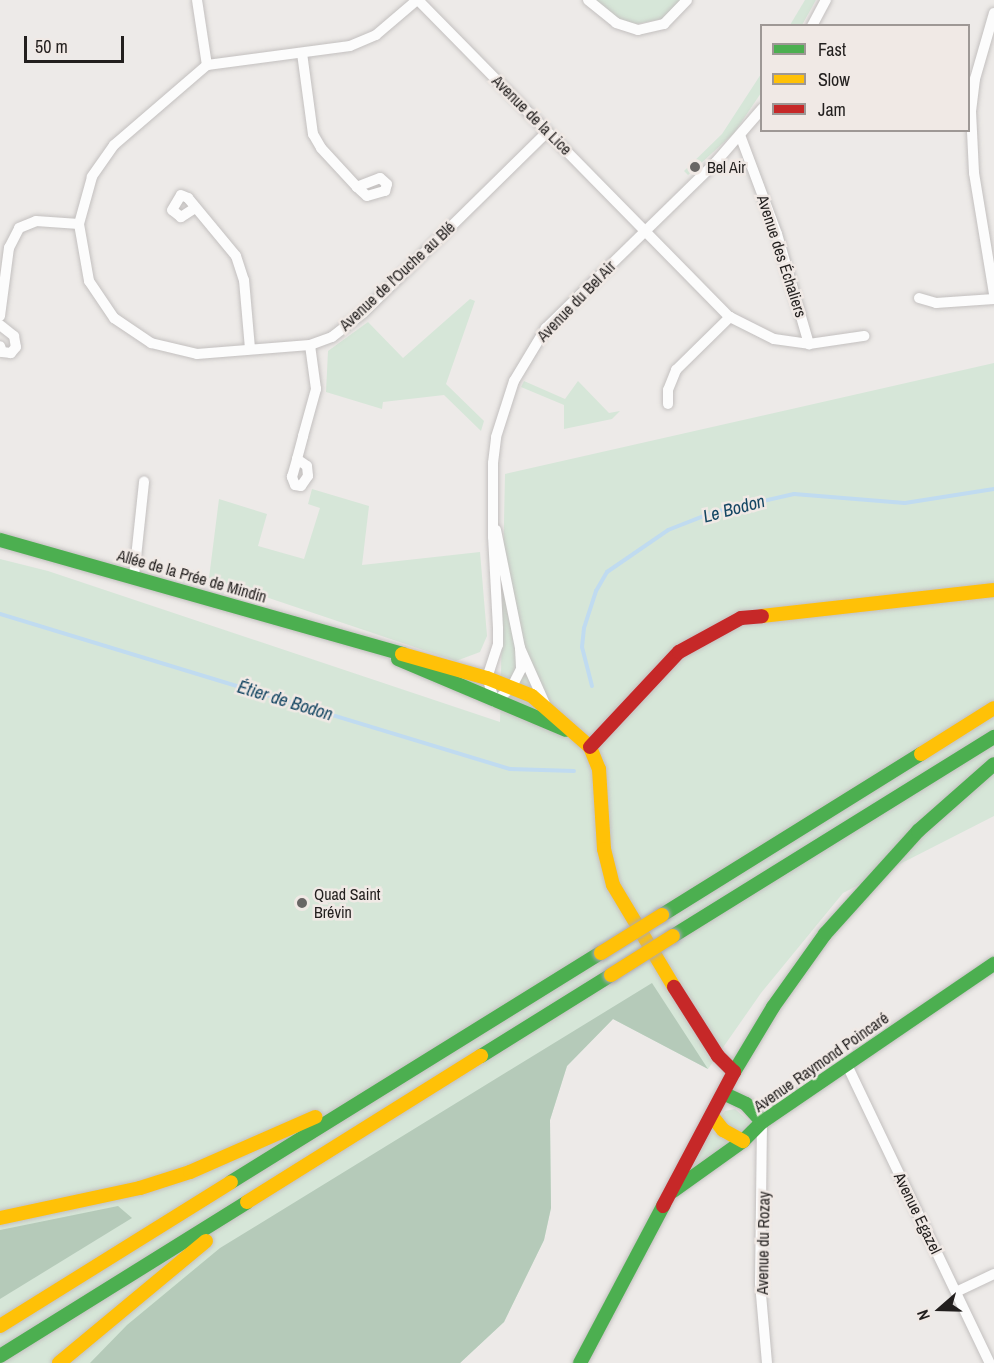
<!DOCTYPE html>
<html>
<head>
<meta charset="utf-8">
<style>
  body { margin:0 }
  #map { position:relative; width:994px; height:1363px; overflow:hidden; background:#edeae8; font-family:"Archivo Narrow",sans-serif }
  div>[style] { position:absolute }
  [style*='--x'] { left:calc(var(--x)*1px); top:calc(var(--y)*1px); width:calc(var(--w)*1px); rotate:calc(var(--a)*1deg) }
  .green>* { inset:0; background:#d6e6d8 }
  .forest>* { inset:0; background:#b5cab9 }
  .stream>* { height:4px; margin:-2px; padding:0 2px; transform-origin:2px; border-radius:2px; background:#c0dbf0 }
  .roads { filter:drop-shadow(0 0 2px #c3c0bf) drop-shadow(0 0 2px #c3c0bf) }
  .street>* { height:10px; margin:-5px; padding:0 5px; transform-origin:5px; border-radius:5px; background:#fcfcfc }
  .fast>* { height:14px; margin:-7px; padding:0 7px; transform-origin:7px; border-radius:7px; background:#4caf50 }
  .slow>* { height:14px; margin:-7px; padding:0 7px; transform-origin:7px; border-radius:7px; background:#ffc107 }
  .jam>* { height:14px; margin:-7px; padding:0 7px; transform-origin:7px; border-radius:7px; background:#c62828 }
  .bridges { filter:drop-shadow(0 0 2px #aca8b3) drop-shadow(0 0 2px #aca8b3) }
  .slow-bridge>* { height:14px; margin:-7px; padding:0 7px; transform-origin:7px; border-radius:7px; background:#ffc107 }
  .dots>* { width:16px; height:16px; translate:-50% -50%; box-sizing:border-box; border:3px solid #f0e9e5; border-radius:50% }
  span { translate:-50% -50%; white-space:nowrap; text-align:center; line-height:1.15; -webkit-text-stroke:5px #f0e9e5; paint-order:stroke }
  .street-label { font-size:16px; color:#221f1e }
  .poi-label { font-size:16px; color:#221f1e }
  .left { translate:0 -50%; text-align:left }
  .water-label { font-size:18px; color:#134562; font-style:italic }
  .legend { position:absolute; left:760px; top:24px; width:210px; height:108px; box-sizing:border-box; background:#f0e9e5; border:2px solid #9e9895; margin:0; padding:8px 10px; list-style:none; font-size:18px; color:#221f1e }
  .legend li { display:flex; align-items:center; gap:12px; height:30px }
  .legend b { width:30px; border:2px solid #9e9895 }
  .north { position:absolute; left:910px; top:1279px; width:60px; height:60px; -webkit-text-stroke:4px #f0e9e5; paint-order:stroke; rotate:250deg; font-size:16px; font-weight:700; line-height:24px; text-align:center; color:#221f1e }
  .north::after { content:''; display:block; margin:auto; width:21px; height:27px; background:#221f1e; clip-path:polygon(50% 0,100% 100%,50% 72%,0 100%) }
  .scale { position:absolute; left:24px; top:36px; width:100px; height:27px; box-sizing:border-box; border:3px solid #221f1e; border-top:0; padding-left:8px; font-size:18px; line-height:21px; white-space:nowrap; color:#221f1e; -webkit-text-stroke:4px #f0e9e5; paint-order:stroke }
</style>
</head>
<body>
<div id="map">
  <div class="green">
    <div style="clip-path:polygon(594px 0,684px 0,662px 19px,636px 24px,622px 21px)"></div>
    <div style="clip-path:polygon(805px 0,816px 0,802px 25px,790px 25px)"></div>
    <div style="clip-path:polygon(761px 74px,761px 93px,734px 133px,688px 175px,684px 171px,722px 134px)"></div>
    <div style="clip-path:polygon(470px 299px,475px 301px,446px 384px,484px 421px,481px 431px,444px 395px,383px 402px,382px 409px,326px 392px,328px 351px,368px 322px,403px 358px)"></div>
    <div style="clip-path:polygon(994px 363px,994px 816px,843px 893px,761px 993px,708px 1069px,613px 1019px,567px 1066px,550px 1120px,551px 1208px,544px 1240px,504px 1322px,460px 1363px,0 1363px,0 559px,48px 571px,500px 722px,505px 474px)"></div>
    <div style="clip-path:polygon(524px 381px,565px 399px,578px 381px,609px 413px,620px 411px,612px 419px,564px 429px,564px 405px,521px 387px)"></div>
    <div style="clip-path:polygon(312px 489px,369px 506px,362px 565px,480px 552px,487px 636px,480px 652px,456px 661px,209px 578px,219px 499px,267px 514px,258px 546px,304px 559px,320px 508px,308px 504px)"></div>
    <div style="clip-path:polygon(735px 1109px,751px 1123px,743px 1132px,734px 1131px,720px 1118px,725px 1111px)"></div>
    <div style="clip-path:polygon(711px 1131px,730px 1142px,691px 1170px)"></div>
  </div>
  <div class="forest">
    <div style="clip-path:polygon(652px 983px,708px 1069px,613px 1019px,567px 1066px,550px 1120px,551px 1208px,544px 1240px,504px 1322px,460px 1363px,90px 1363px,127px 1325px,220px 1248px)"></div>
    <div style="clip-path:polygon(118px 1206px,132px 1218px,0 1299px,0 1230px)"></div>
  </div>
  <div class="stream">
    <div style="--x:0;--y:614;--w:533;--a:16.91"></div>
    <div style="--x:510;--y:769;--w:64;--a:1.8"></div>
    <div style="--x:592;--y:686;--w:40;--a:-104.4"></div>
    <div style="--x:582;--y:647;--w:19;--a:-84"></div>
    <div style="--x:584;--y:628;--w:39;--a:-72"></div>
    <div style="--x:596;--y:591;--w:22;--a:-60"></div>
    <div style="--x:607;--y:572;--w:74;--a:-34.5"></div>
    <div style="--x:668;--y:530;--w:49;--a:-21.4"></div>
    <div style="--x:714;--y:512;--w:82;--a:-12.7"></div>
    <div style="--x:794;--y:494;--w:111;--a:4.6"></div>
    <div style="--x:905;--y:503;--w:90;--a:-8.9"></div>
  </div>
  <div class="roads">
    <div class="street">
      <div style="--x:197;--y:0;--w:66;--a:81.3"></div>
      <div style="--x:417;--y:0;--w:54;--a:139.5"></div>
      <div style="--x:376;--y:35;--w:28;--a:157"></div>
      <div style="--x:350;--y:46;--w:144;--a:172.4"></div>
      <div style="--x:207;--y:65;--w:123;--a:139.3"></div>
      <div style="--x:114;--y:145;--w:39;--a:125"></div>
      <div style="--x:92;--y:177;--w:49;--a:105.5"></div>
      <div style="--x:79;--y:224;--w:58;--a:80"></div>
      <div style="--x:89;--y:281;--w:45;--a:56"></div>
      <div style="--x:114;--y:318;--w:45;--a:34"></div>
      <div style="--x:151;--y:343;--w:47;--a:13.4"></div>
      <div style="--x:197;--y:354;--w:113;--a:-4.6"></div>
      <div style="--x:310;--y:345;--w:23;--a:-20"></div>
      <div style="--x:332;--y:337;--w:39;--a:-38"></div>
      <div style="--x:363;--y:313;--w:258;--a:-44.5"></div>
      <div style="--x:418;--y:0;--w:445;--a:45.5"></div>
      <div style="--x:730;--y:317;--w:49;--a:26.6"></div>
      <div style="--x:774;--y:339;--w:35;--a:8"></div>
      <div style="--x:809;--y:344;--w:56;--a:-8.3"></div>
      <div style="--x:588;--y:0;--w:36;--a:39"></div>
      <div style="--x:616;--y:23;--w:23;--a:18"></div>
      <div style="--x:638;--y:30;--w:27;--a:-13"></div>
      <div style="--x:664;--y:24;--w:33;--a:-46"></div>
      <div style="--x:994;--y:13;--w:69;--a:106.1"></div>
      <div style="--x:975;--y:79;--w:32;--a:97"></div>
      <div style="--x:971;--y:111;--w:62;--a:87.2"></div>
      <div style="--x:974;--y:173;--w:123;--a:80.6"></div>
      <div style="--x:812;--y:26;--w:30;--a:-62"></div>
      <div style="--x:302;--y:53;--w:82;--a:82.3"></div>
      <div style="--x:313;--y:134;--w:16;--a:60"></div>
      <div style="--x:321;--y:148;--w:53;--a:47.3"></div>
      <div style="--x:357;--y:187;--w:13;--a:42"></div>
      <div style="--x:367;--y:196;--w:19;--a:-16"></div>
      <div style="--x:385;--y:191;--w:7;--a:-74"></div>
      <div style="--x:387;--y:184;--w:9;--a:-139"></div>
      <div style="--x:380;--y:178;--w:25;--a:159"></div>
      <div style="--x:740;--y:135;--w:106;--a:69.5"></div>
      <div style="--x:777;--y:234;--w:115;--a:73.8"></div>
      <div style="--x:195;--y:208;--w:17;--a:147"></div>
      <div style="--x:181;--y:217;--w:11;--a:-142"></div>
      <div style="--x:172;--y:210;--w:17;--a:-59"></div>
      <div style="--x:181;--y:195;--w:8;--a:23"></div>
      <div style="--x:188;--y:198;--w:75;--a:50.4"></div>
      <div style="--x:236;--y:256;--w:25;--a:72"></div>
      <div style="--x:244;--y:280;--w:68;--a:85"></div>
      <div style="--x:919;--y:298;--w:18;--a:16"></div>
      <div style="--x:936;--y:303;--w:58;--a:-3.9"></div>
      <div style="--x:0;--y:316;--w:69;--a:-82.5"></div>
      <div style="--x:9;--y:248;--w:22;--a:-63"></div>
      <div style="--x:19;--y:228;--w:18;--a:-22"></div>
      <div style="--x:36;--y:221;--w:43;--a:4"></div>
      <div style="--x:0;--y:325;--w:18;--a:38"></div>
      <div style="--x:14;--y:336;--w:11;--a:80"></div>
      <div style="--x:16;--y:347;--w:8;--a:130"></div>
      <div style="--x:11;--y:353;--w:9;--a:-174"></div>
      <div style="--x:2;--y:352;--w:6;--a:-108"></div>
      <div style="--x:668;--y:404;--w:14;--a:-90"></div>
      <div style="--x:668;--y:390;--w:22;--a:-68"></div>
      <div style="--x:676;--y:370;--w:76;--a:-44.5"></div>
      <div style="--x:297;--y:459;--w:12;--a:35"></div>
      <div style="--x:307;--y:466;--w:10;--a:84"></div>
      <div style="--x:308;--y:476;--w:12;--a:125"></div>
      <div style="--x:301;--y:486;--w:6;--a:-171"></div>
      <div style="--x:295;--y:485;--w:9;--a:-111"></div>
      <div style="--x:292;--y:477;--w:19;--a:-74"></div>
      <div style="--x:297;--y:459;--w:24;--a:-75"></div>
      <div style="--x:303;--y:436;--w:49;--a:-74.5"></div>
      <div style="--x:316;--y:389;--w:44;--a:-97.8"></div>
      <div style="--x:496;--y:530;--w:120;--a:78.5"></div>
      <div style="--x:520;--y:648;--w:61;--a:65.9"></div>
      <div style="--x:134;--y:576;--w:95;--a:-83.9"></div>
      <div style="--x:520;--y:648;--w:21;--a:87"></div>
      <div style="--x:521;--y:669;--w:20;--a:117"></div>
      <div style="--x:512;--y:687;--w:23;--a:139"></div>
      <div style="--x:495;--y:702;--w:25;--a:-108"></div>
      <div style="--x:487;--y:678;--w:35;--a:-72"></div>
      <div style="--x:498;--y:645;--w:17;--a:-90"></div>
      <div style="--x:498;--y:628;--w:91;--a:-93.1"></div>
      <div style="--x:493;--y:537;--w:74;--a:-90"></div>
      <div style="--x:493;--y:463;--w:26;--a:-83"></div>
      <div style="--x:496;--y:437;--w:59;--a:-72.2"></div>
      <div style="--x:514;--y:381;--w:62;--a:-58.9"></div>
      <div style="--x:546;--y:328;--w:236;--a:-44.3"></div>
      <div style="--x:715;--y:163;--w:72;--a:-49"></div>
      <div style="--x:846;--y:1063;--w:333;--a:64.4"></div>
      <div style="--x:762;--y:1122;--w:161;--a:90.7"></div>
      <div style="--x:760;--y:1283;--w:80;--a:85"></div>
      <div style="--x:956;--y:1292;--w:42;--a:-25.3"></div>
    </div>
    <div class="fast">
      <div style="--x:0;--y:540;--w:418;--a:15.8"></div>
      <div style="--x:398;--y:659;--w:182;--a:22.9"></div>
      <div style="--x:662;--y:915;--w:305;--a:-31.9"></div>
      <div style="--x:673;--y:936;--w:378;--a:-31.8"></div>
      <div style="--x:481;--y:1056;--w:153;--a:-31.9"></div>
      <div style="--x:734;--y:1072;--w:76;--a:-59"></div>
      <div style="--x:773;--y:1007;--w:90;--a:-54.5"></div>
      <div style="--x:825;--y:934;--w:139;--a:-47.9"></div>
      <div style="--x:918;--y:831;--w:101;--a:-41.4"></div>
      <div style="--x:725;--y:1094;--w:23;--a:25"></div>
      <div style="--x:746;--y:1104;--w:24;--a:48"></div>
      <div style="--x:231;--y:1182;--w:435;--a:-31.8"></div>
      <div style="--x:673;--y:1191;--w:86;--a:-35.5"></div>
      <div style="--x:743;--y:1141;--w:27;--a:-45"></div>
      <div style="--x:762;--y:1122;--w:281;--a:-34.3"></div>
      <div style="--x:0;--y:1356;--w:291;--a:-31.9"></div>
      <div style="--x:580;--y:1363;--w:178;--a:-62.1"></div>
    </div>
    <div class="slow">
      <div style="--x:762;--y:616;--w:233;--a:-6.4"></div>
      <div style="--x:402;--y:654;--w:88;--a:15.8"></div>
      <div style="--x:487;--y:678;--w:48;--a:21.8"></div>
      <div style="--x:532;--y:696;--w:77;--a:41.3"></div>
      <div style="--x:590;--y:747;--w:24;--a:68"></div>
      <div style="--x:599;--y:769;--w:80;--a:86.4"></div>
      <div style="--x:604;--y:849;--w:37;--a:76"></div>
      <div style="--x:613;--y:885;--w:119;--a:59.1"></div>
      <div style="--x:921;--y:754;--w:86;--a:-32.2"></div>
      <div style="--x:712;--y:1116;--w:18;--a:52"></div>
      <div style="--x:723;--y:1130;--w:23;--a:29"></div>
      <div style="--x:247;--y:1202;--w:276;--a:-32"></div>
      <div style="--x:0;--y:1218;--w:143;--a:-12.1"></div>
      <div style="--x:140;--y:1188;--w:52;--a:-17.7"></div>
      <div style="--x:190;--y:1172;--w:137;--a:-23.7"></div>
      <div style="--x:0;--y:1326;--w:272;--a:-31.9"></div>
      <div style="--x:59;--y:1363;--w:191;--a:-39.7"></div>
    </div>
    <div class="jam">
      <div style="--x:590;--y:747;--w:130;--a:-46.9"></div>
      <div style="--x:679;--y:652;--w:71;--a:-28.7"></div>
      <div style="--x:741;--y:618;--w:21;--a:-5"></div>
      <div style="--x:663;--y:1206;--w:152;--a:-62.1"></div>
      <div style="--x:734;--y:1072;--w:23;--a:-135"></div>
      <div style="--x:718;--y:1056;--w:82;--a:-122.5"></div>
    </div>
  </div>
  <div class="bridges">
    <div class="slow-bridge">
      <div style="--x:601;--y:953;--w:72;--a:-31.9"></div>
      <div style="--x:611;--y:975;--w:73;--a:-32.2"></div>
    </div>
  </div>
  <div class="dots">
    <div style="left:695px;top:167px;background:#696665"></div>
    <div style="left:302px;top:903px;background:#696665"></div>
  </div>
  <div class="street-label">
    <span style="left:532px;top:115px;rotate:45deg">Avenue de la Lice</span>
    <span style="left:782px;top:256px;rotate:72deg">Avenue des Échaliers</span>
    <span style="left:397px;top:276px;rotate:-43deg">Avenue de l'Ouche au Blé</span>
    <span style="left:576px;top:301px;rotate:-46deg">Avenue du Bel Air</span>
    <span style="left:192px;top:576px;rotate:16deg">Allée de la Prée de Mindin</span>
    <span style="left:821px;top:1062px;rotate:-35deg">Avenue Raymond Poincaré</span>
    <span style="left:918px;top:1213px;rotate:64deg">Avenue Egazel</span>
    <span style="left:763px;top:1243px;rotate:-89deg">Avenue du Rozay</span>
  </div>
  <div class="poi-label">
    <span class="left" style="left:707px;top:167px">Bel Air</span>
    <span class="left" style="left:314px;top:903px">Quad Saint<br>Brévin</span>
  </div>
  <div class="water-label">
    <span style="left:734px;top:509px;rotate:-15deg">Le Bodon</span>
    <span style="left:285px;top:701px;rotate:17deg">Étier de Bodon</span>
  </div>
  <ul class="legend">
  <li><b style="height:8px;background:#4caf50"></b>Fast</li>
  <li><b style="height:8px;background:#ffc107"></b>Slow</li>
  <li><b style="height:8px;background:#c62828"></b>Jam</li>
  </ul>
  <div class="north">N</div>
  <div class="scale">50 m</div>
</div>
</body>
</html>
